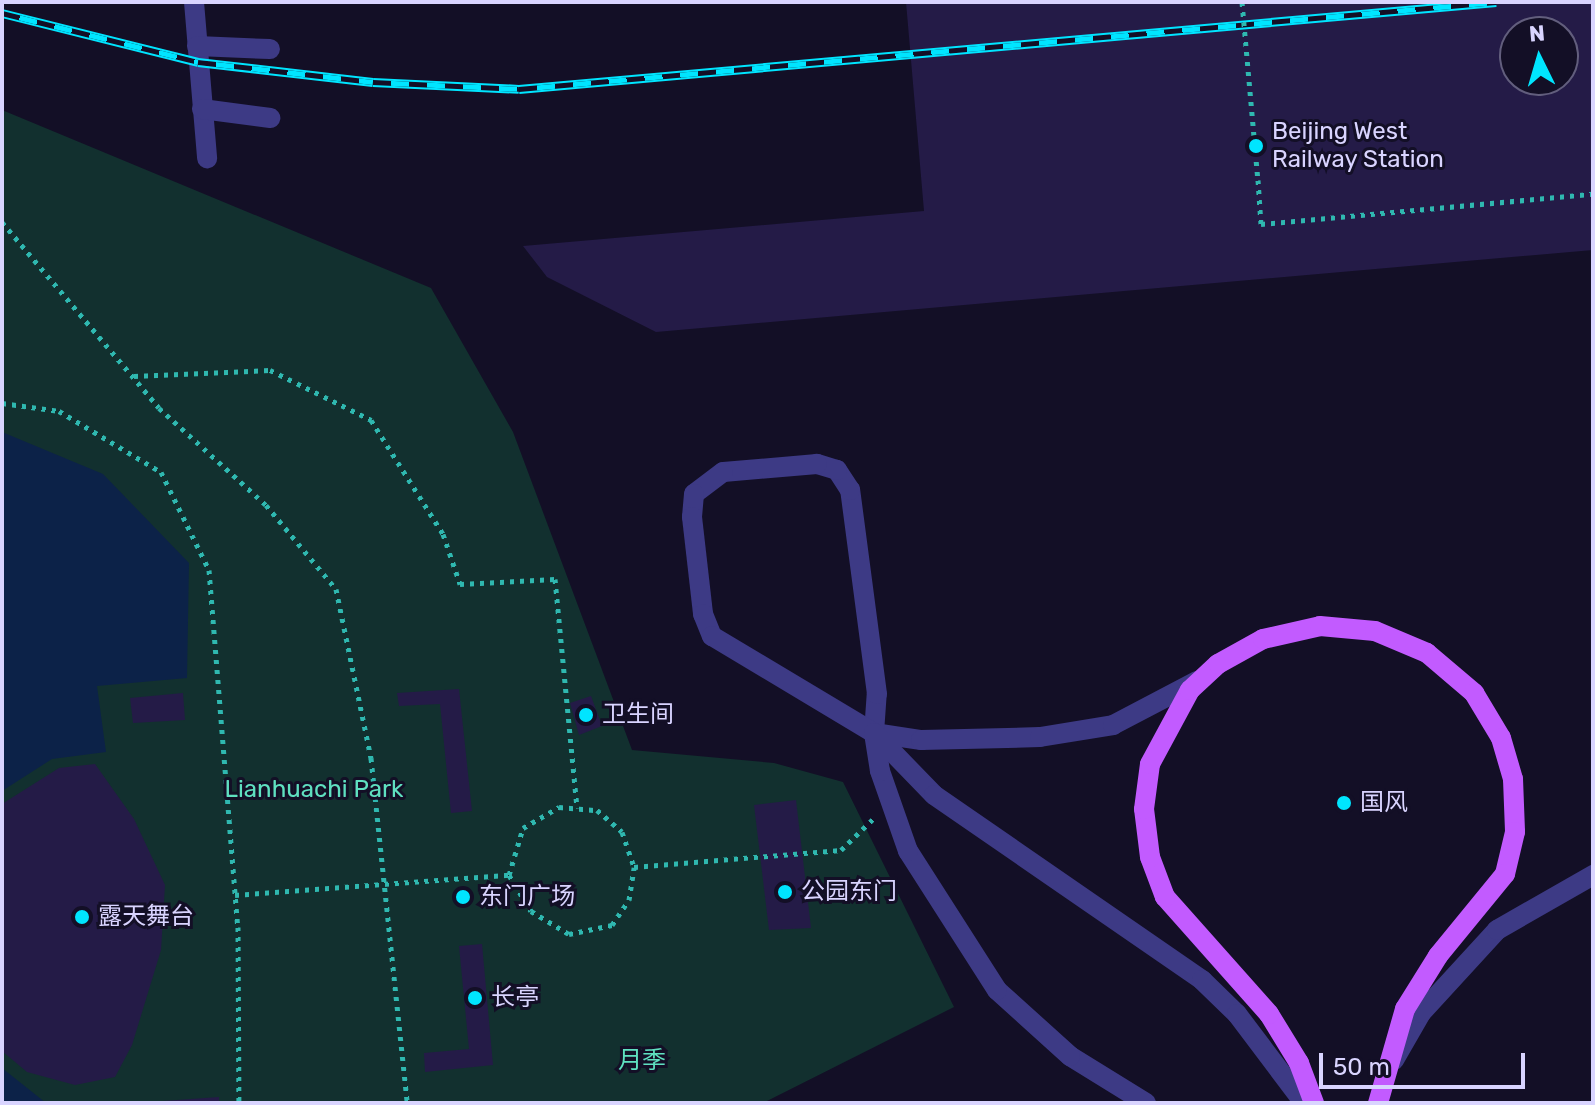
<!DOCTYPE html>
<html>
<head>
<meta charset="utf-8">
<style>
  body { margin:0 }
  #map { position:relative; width:1595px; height:1105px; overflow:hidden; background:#130f26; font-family:Rubik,"Noto Sans SC",sans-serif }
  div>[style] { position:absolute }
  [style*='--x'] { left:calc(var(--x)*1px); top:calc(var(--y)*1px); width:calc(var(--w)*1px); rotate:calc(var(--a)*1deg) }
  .green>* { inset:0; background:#12302f }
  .water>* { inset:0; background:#0c2248 }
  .building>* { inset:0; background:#241b47 }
  .path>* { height:5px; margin-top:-2.5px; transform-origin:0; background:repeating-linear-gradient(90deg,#2fb8b0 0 4px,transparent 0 10px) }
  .minor>* { height:20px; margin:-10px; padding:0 10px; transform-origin:10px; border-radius:10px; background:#3d3a85 }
  .major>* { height:20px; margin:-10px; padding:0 10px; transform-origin:10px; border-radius:10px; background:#c25bff }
  .rail>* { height:9px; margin-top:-4.5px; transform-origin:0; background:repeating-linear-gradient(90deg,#130f26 0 18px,#00e5ff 0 36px); box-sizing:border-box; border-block:2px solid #00e5ff }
  .path-bridge>* { height:5px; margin-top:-2.5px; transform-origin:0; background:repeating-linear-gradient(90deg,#2fb8b0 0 4px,transparent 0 10px) }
  .dots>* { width:22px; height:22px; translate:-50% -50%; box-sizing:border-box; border:4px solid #130f26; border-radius:50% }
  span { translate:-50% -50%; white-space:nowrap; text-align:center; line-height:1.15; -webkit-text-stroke:6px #130f26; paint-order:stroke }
  .poi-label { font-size:24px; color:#d9d4ff }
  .left { translate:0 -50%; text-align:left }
  .park-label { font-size:24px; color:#5fe0c0 }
  .frame { position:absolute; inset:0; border:4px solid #d9d4ff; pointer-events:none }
  .north { position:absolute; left:1499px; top:16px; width:80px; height:80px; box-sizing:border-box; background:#130f26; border:2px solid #625e7d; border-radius:50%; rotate:355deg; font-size:22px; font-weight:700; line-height:32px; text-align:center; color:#d9d4ff }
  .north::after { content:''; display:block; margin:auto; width:28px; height:36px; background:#00e5ff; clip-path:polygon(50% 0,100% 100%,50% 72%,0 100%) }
  .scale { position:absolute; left:1319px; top:1053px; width:206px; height:36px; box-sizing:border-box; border:4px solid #d9d4ff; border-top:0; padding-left:10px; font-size:24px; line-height:28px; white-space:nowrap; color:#d9d4ff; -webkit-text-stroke:6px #130f26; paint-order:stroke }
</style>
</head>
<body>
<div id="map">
  <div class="green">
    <div style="clip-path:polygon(2px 110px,431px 288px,513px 432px,632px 750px,774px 763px,843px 782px,954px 1007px,763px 1103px,2px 1103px)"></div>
  </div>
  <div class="water">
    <div style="clip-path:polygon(2px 432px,103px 474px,189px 563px,187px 678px,97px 686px,106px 752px,52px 759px,2px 791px)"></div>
    <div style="clip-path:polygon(2px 1068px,46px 1103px,2px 1103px)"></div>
  </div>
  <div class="building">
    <div style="clip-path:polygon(evenodd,906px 2px,1593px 2px,1593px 250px,656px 332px,547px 277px,523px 246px,924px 211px,906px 2px,1515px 32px,1563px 32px,1563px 80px,1515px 80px,1515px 32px)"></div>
    <div style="clip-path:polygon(459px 689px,472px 811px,451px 813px,440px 704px,399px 706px,397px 693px)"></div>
    <div style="clip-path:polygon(183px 693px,185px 720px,133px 723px,130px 698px)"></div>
    <div style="clip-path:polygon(591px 696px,602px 726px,579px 735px,570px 703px)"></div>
    <div style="clip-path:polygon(95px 764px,134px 819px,165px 885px,161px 950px,132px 1045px,115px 1077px,75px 1085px,27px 1072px,2px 1051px,2px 804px,59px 768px)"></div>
    <div style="clip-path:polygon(796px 800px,811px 928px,769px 930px,754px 805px)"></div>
    <div style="clip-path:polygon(482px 944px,493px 1065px,425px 1072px,424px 1053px,469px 1049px,459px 946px)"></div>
    <div style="clip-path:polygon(219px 1097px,219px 1103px,163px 1103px,163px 1101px)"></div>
  </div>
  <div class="path">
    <div style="--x:1258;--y:180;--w:44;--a:86.1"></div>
    <div style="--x:1261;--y:224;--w:333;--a:-5.2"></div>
    <div style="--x:2;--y:222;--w:243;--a:49.8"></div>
    <div style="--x:159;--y:408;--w:144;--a:42.2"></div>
    <div style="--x:266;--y:505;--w:109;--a:50.2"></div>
    <div style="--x:336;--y:589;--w:173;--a:78.3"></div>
    <div style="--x:371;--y:758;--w:347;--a:84"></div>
    <div style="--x:134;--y:376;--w:136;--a:-2.5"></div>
    <div style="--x:270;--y:370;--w:113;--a:26.3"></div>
    <div style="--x:371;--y:420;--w:135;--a:57.7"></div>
    <div style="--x:443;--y:534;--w:53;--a:71.2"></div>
    <div style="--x:460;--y:584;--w:95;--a:-3"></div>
    <div style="--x:555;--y:579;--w:230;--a:84.5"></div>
    <div style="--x:2;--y:403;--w:58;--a:8"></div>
    <div style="--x:59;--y:411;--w:119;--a:30.9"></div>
    <div style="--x:161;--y:472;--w:109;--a:63.9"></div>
    <div style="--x:209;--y:570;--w:358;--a:85.4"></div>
    <div style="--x:238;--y:927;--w:176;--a:89.7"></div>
    <div style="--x:509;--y:875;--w:49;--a:-73.4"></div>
    <div style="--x:523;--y:828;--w:42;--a:-30.3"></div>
    <div style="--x:559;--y:807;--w:38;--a:5"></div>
    <div style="--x:597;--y:810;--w:33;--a:41"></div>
    <div style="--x:622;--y:832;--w:37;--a:71"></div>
    <div style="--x:235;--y:895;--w:275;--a:-4.2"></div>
    <div style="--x:509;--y:875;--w:42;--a:58.6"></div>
    <div style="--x:531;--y:911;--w:44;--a:31.2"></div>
    <div style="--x:569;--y:934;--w:44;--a:-11.8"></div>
    <div style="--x:612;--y:925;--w:30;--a:-56"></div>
    <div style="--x:629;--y:900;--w:33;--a:-81"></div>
    <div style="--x:634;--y:867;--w:208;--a:-4.7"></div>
    <div style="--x:841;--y:850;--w:46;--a:-44.1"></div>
  </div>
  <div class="minor">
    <div style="--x:194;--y:2;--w:157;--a:85.2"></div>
    <div style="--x:197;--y:46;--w:73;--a:2.4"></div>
    <div style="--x:202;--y:109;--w:69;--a:7.5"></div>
    <div style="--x:874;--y:733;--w:48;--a:8.5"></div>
    <div style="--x:921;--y:740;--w:119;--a:-1.4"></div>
    <div style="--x:1040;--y:737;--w:74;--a:-9.3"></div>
    <div style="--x:1113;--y:725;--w:95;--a:-27.6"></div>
    <div style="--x:1394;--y:1060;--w:54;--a:-60.1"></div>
    <div style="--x:1421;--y:1013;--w:113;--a:-47.5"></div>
    <div style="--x:1497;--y:930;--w:111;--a:-29.8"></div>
    <div style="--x:1146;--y:1103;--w:89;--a:-148.3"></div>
    <div style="--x:1070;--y:1056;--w:98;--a:-137.9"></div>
    <div style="--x:997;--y:990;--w:165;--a:-122.6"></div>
    <div style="--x:908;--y:851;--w:85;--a:-109.3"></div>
    <div style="--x:880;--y:771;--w:38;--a:-99"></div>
    <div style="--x:874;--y:733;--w:39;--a:-86"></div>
    <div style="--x:877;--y:694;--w:206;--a:-97.5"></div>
    <div style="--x:850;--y:490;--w:24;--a:-123"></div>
    <div style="--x:837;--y:470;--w:21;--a:-163"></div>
    <div style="--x:817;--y:464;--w:94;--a:175.1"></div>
    <div style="--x:723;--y:472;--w:36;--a:143"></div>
    <div style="--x:694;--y:494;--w:23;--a:95"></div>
    <div style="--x:692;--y:517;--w:98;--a:83.5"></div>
    <div style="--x:703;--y:614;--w:24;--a:68"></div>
    <div style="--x:712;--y:636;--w:189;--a:30.9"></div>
    <div style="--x:874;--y:733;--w:86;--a:45.9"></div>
    <div style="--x:934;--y:795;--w:326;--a:34.6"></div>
    <div style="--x:1202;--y:980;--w:49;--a:44.2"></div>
    <div style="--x:1237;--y:1014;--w:111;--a:53"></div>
  </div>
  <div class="major">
    <div style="--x:1314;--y:1103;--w:43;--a:-110.6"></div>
    <div style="--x:1299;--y:1063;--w:57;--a:-121.5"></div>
    <div style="--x:1269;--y:1014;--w:157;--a:-131.6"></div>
    <div style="--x:1165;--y:897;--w:43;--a:-110.6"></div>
    <div style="--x:1150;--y:857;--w:48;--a:-97.1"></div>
    <div style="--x:1144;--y:809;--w:45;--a:-82.4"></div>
    <div style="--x:1150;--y:764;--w:84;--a:-61.6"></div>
    <div style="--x:1190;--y:690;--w:38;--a:-43"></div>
    <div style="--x:1218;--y:664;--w:51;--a:-29.1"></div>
    <div style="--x:1263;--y:639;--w:58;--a:-12.8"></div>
    <div style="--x:1320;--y:626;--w:55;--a:5.2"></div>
    <div style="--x:1375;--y:631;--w:56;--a:22.9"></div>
    <div style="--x:1427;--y:653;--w:62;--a:40.4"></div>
    <div style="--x:1474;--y:693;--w:52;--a:59"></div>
    <div style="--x:1501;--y:738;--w:43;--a:73.7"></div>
    <div style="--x:1513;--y:779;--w:53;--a:87.8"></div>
    <div style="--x:1515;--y:832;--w:43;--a:103.4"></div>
    <div style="--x:1505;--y:874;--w:106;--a:129.3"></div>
    <div style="--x:1438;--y:956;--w:62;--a:121.9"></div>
    <div style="--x:1405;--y:1009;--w:98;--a:106"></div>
  </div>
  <div class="rail">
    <div style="--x:2;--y:13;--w:202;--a:14"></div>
    <div style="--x:198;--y:62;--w:176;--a:6.5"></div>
    <div style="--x:373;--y:82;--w:146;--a:2.7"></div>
    <div style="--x:519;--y:89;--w:981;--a:-5.09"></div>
  </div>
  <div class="path-bridge">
    <div style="--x:1242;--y:2;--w:179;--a:84.9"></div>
  </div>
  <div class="dots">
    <div style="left:1256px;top:146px;background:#00e5ff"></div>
    <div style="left:586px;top:715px;background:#00e5ff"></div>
    <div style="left:1344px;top:803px;background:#00e5ff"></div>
    <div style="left:785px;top:892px;background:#00e5ff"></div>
    <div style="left:463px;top:897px;background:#00e5ff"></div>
    <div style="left:82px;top:917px;background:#00e5ff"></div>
    <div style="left:475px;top:998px;background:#00e5ff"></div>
  </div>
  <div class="poi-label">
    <span class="left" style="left:1272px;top:146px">Beijing West<br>Railway Station</span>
    <span class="left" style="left:602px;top:715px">卫生间</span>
    <span class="left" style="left:1360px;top:803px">国风</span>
    <span class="left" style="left:801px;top:892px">公园东门</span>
    <span class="left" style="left:479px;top:897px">东门广场</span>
    <span class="left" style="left:98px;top:917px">露天舞台</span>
    <span class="left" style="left:491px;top:998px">长亭</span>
  </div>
  <div class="park-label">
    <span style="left:314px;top:790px">Lianhuachi Park</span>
    <span style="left:642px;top:1061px">月季</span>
  </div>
  <div class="frame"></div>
  <div class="north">N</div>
  <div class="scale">50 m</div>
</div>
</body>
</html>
